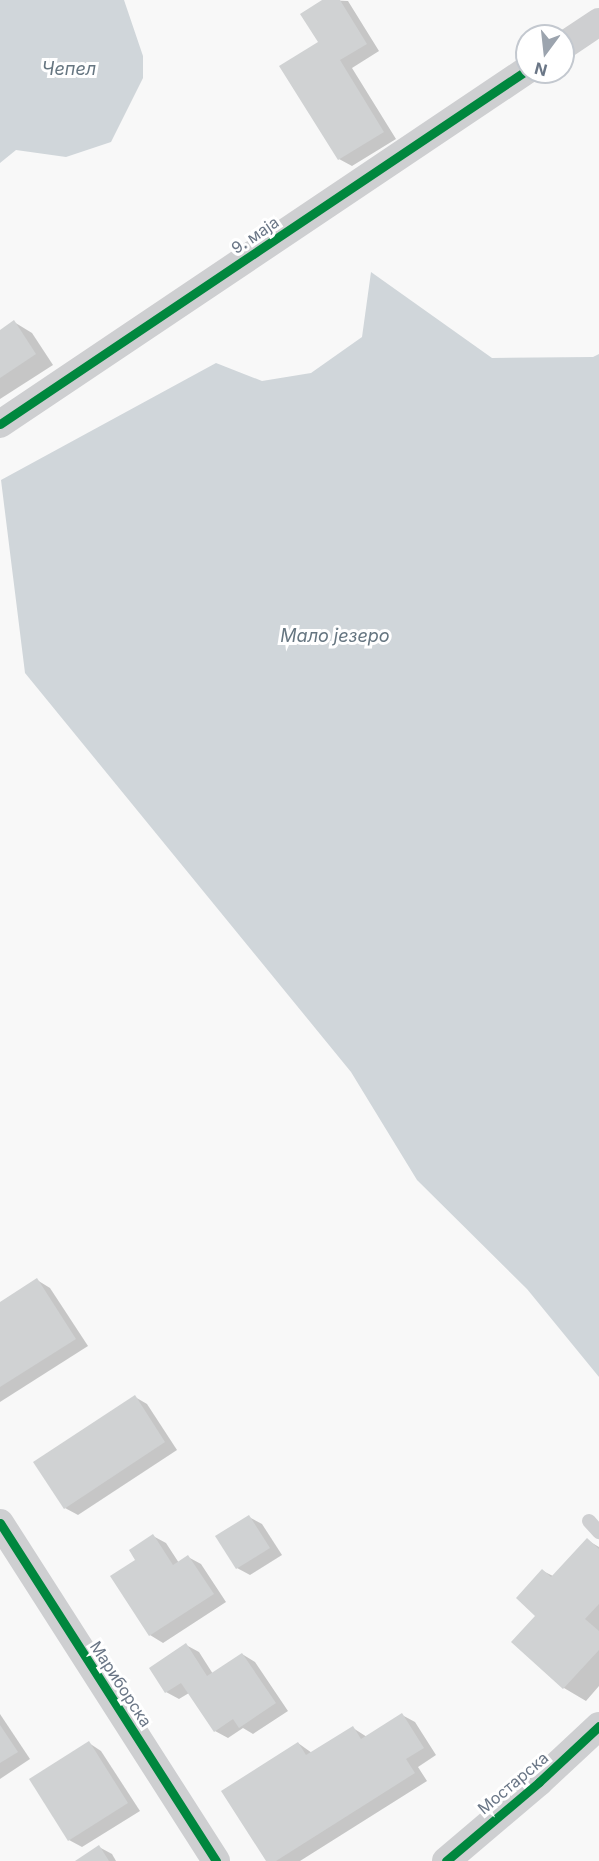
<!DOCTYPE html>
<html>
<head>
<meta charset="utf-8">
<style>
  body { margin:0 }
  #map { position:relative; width:599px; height:1861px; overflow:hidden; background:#f8f8f8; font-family:Inter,sans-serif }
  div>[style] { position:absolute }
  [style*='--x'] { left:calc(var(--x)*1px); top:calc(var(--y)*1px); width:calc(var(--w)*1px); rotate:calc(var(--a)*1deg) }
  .water>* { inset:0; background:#d0d6da }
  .shadow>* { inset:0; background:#0003 }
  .building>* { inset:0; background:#d0d2d3 }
  .lane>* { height:14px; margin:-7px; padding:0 7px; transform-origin:7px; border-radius:7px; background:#cecfd1 }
  .street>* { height:28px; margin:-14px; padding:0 14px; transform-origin:14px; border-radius:14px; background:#cecfd1 }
  .cycleway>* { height:9px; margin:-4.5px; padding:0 4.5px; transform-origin:4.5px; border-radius:4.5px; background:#00873e }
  span { translate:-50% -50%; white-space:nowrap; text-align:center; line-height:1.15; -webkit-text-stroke:6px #fff; paint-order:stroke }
  .street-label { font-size:16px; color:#6a7686 }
  .water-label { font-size:18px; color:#667681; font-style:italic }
  .north { position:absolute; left:515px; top:24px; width:60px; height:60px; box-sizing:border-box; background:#fff; border:2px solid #c3c8cf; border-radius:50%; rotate:195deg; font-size:16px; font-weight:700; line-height:24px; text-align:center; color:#6a7686 }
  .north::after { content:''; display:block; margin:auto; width:21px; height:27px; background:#9ca4ae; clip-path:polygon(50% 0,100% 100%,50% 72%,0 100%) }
</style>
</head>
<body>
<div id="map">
  <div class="water">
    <div style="clip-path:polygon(0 0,124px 0,143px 56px,143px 78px,111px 142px,66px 157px,16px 150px,0 163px)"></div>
    <div style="clip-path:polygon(371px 272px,492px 358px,593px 357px,599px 354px,599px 1377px,527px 1289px,417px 1180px,351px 1072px,25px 673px,1px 480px,216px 363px,262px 381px,311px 373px,362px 337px)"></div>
  </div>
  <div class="shadow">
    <div style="clip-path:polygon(325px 0,348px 1px,379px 51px,352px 68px,396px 139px,352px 166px,339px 159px,320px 43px)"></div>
    <div style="clip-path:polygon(14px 322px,32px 333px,53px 365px,0 399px,0 331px)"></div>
    <div style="clip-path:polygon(37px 1280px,50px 1288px,88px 1346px,0 1402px,0 1303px)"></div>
    <div style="clip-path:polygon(135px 1397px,147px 1404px,177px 1450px,78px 1515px,65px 1508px)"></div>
    <div style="clip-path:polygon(249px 1517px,262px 1524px,282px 1555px,250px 1575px,237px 1568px)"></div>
    <div style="clip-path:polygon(153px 1536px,166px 1543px,179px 1563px,188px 1557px,201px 1564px,226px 1602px,163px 1643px,150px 1635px,138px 1560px)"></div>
    <div style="clip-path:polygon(587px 1540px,599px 1547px,599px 1686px,586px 1701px,564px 1688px,538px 1616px,543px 1571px,553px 1576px)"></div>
    <div style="clip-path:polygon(186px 1645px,199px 1652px,213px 1674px,242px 1654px,255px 1662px,288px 1711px,253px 1734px,243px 1728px,228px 1738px,215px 1731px,189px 1693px,179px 1699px,166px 1692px)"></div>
    <div style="clip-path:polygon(0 1714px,30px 1759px,0 1779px)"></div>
    <div style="clip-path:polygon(402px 1715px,415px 1722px,436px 1755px,418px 1767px,427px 1781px,300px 1861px,268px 1861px,298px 1743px,312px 1753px,353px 1728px,367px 1737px)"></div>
    <div style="clip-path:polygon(89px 1743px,101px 1751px,140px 1811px,82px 1847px,69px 1840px)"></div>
    <div style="clip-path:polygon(99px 1847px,112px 1854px,116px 1861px,78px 1861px)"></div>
  </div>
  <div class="building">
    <div style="clip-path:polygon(322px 0,340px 0,367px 44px,340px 60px,384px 132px,338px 160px,279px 66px,318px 42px,300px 14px)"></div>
    <div style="clip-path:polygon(14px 320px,36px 354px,0 378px,0 330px)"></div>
    <div style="clip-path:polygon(37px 1278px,76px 1339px,0 1387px,0 1302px)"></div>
    <div style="clip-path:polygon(135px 1395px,165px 1442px,64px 1509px,33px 1462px)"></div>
    <div style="clip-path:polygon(249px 1515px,270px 1548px,236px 1569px,215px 1536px)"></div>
    <div style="clip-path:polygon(153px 1534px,173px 1565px,188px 1555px,214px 1594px,149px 1636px,110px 1576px,135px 1560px,129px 1550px)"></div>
    <div style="clip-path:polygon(587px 1538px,599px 1549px,599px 1604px,585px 1619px,599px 1631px,599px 1650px,563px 1689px,511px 1642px,535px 1616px,516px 1598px,542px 1569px,551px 1577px)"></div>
    <div style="clip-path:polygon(186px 1643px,207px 1676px,242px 1653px,276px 1703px,239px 1728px,233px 1719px,214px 1732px,181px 1683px,165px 1693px,149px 1668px)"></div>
    <div style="clip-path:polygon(402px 1713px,424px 1748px,406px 1759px,415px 1773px,276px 1861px,266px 1861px,221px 1791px,298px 1742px,306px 1755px,353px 1726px,361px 1739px)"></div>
    <div style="clip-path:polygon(0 1725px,18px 1752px,0 1763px)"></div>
    <div style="clip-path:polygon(89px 1741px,128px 1803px,68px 1841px,29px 1779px)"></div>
    <div style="clip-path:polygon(99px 1845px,109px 1861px,75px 1861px)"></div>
  </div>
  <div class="lane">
    <div style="--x:589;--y:1521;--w:15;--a:48"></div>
  </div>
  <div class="street">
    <div style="--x:563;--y:46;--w:43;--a:-33.7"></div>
    <div style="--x:0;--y:424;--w:635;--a:-33.89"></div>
    <div style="--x:0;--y:1523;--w:401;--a:57.4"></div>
    <div style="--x:446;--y:1861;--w:122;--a:-40.3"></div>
    <div style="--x:539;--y:1782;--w:82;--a:-43"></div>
  </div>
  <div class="cycleway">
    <div style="--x:0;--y:424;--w:635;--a:-33.89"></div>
    <div style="--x:0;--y:1523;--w:401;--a:57.4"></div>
    <div style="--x:446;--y:1861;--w:122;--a:-40.3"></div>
    <div style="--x:539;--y:1782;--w:82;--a:-43"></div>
  </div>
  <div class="street-label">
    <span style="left:255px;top:235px;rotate:-34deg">9. маја</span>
    <span style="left:121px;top:1684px;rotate:57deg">Мариборска</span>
    <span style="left:513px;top:1783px;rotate:-40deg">Мостарска</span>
  </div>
  <div class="water-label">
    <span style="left:69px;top:69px">Чепел</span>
    <span style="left:335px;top:636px">Мало језеро</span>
  </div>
  <div class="north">N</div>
</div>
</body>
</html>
